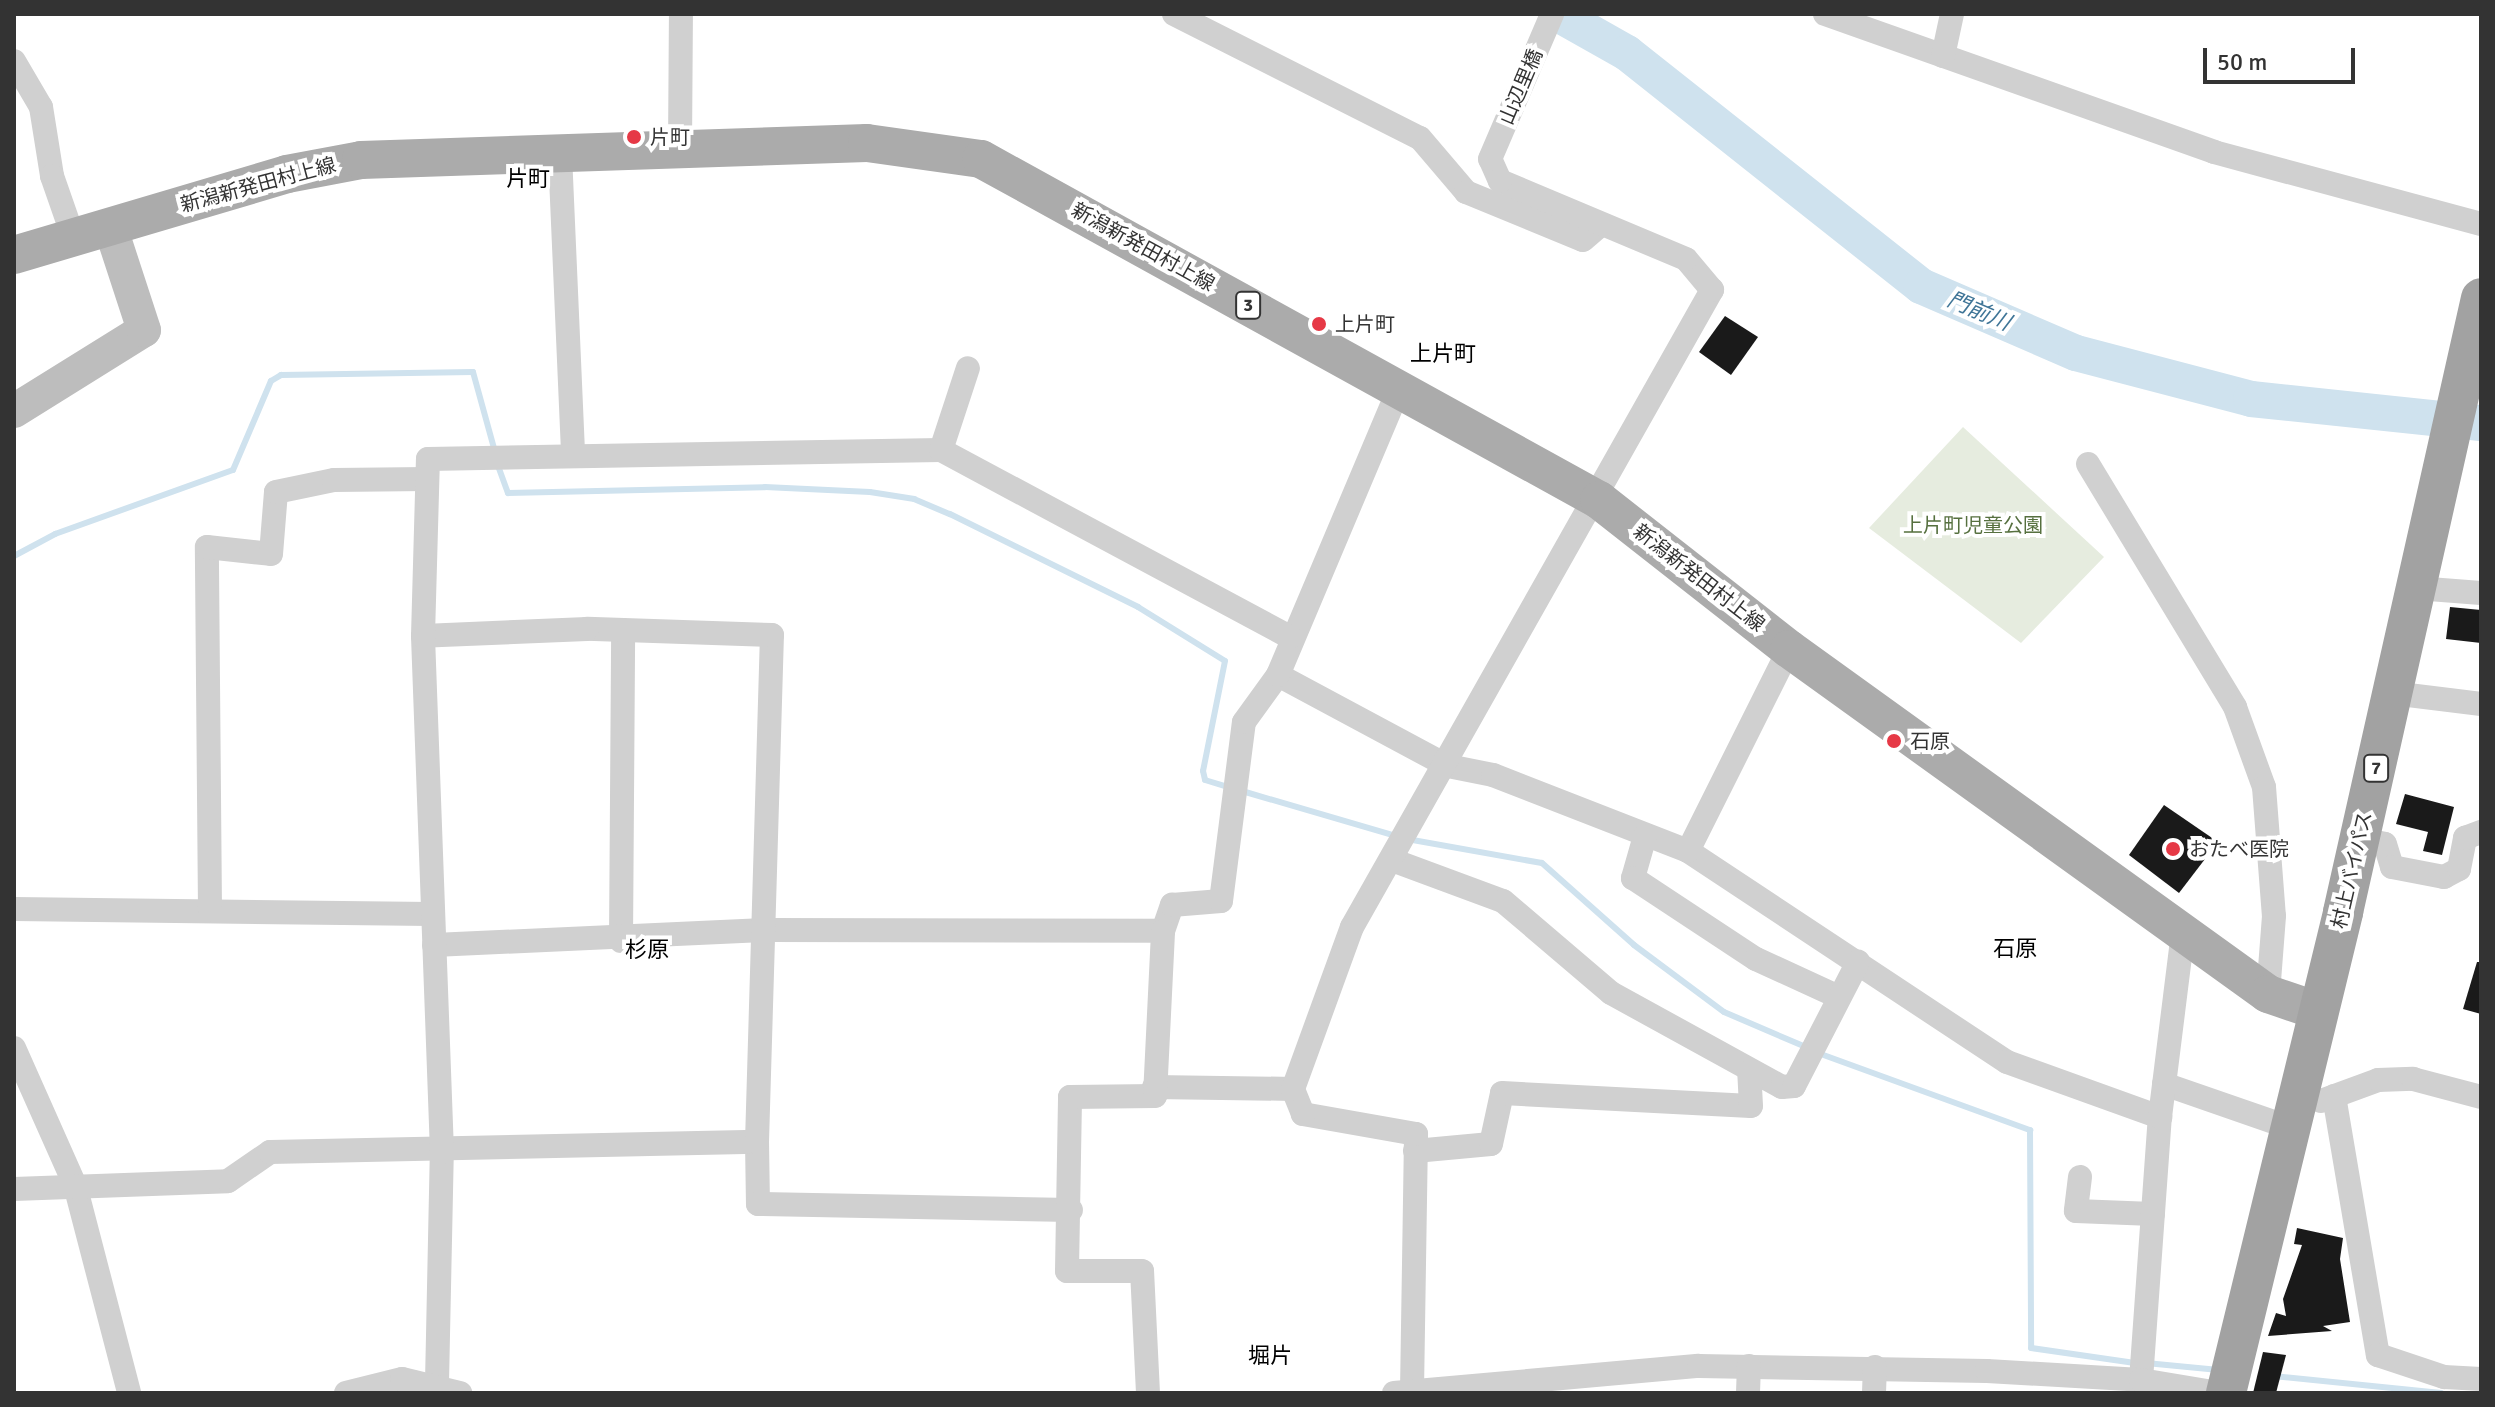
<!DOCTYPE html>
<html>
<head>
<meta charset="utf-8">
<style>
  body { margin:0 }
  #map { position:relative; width:2495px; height:1407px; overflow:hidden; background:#fff; font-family:Signika,"Noto Sans JP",sans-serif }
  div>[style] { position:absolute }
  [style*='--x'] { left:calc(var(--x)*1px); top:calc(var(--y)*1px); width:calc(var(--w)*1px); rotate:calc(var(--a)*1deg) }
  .green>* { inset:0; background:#e6ecdf }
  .stream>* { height:6px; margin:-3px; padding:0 3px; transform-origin:3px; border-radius:3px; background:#cfe2ee }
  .river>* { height:36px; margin:-18px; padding:0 18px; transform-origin:18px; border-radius:18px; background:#cfe2ee }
  .building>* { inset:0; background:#1a1a1a }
  .minor>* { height:24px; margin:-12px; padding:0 12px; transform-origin:12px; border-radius:12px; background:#d0d0d0 }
  .secondary>* { height:34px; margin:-17px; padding:0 17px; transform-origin:17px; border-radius:17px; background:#bdbdbd }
  .primary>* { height:38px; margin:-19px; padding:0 19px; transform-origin:19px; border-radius:19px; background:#ababab }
  .trunk>* { height:40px; margin:-20px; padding:0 20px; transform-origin:20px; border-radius:20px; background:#a2a2a2 }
  .dots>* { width:22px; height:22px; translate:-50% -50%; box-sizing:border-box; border:4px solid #fff; border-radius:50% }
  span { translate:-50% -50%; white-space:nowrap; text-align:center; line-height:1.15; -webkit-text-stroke:8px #fff; paint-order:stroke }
  .shield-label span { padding:2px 6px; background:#fff; border:2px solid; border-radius:6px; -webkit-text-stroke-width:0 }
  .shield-label { font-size:18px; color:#333; font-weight:700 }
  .street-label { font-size:20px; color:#333 }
  .poi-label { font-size:20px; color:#333 }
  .left { translate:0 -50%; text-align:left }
  .park-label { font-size:20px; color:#56703f }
  .neighbourhood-label { font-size:22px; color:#000 }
  .water-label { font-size:22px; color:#3f7597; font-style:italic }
  .frame { position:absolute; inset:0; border:16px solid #333; pointer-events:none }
  .scale { position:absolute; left:2203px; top:48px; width:152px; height:36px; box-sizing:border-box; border:4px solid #333; border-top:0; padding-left:10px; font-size:24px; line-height:28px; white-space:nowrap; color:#333; -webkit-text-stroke:6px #fff; paint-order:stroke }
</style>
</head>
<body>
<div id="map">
  <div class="green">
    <div style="clip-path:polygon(1963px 427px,2104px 557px,2021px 643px,1869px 528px)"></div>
  </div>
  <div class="stream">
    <div style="--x:497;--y:463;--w:32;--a:70"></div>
    <div style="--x:508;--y:493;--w:257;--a:-1.3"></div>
    <div style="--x:765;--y:487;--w:105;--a:2.7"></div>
    <div style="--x:870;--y:492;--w:45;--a:9"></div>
    <div style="--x:914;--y:499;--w:39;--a:23"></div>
    <div style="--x:950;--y:514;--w:210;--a:26.3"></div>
    <div style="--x:1138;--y:607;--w:102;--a:31.8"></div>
    <div style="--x:1225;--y:661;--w:112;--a:101.3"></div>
    <div style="--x:1203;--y:771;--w:9;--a:77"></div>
    <div style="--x:1205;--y:780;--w:27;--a:17"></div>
    <div style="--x:14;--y:556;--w:47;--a:-28.2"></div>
    <div style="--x:55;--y:534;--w:189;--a:-19.8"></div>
    <div style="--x:233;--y:470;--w:97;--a:-66.9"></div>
    <div style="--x:271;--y:381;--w:12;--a:-31"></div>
    <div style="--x:281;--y:375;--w:192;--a:-0.9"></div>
    <div style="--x:473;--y:372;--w:83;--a:74.6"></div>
    <div style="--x:1242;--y:791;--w:160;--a:16.3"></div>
    <div style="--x:1407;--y:839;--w:137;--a:10.1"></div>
    <div style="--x:1542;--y:863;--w:123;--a:41.7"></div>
    <div style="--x:1634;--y:945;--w:112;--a:36.7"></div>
    <div style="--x:1724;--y:1012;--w:91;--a:23.2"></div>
    <div style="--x:1818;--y:1053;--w:226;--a:20"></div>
    <div style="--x:2030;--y:1130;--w:218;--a:89.7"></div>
    <div style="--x:2031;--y:1348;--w:105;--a:8.2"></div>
    <div style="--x:2146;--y:1363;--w:73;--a:5.5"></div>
    <div style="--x:2273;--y:1376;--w:169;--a:5.8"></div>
  </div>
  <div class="river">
    <div style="--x:1558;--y:14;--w:79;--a:29.5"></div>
    <div style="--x:1627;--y:53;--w:375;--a:38.4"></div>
    <div style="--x:1921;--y:286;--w:169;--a:23.4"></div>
    <div style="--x:2076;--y:353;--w:181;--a:14.7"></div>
    <div style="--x:2251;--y:399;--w:231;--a:6"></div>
  </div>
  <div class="building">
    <div style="clip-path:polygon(1725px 316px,1758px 337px,1731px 375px,1699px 352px)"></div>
    <div style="clip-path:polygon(2450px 607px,2481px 610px,2481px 643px,2446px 639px)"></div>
    <div style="clip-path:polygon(2405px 794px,2454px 807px,2442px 855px,2423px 851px,2428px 832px,2396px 824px)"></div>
    <div style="clip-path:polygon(2164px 805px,2218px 842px,2179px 893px,2129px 855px)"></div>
    <div style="clip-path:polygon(2477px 962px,2481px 962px,2481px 1014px,2463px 1009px)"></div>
    <div style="clip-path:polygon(2297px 1228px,2343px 1238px,2340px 1259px,2350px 1322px,2323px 1326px,2332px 1331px,2268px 1336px,2276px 1313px,2286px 1316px,2283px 1299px,2302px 1245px,2294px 1244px)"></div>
    <div style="clip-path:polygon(2263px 1352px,2286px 1355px,2276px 1393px,2253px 1393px)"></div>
  </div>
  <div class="minor">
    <div style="--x:1174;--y:14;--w:275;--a:26.8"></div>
    <div style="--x:1420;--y:138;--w:71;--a:49.6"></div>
    <div style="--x:1466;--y:192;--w:126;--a:22.3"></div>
    <div style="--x:1583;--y:240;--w:20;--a:-41"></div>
    <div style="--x:1825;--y:14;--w:413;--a:19.5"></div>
    <div style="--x:2214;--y:152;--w:277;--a:15.1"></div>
    <div style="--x:1943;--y:56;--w:43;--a:-77.9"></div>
    <div style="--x:14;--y:61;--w:53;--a:59.6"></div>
    <div style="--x:41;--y:107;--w:70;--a:80.9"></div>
    <div style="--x:52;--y:176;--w:67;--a:70.8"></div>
    <div style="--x:680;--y:148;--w:134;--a:-89.6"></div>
    <div style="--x:560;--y:154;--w:299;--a:87.5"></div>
    <div style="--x:941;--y:450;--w:86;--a:-71.8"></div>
    <div style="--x:2088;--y:464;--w:284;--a:58.8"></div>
    <div style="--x:2235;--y:707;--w:85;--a:70.1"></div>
    <div style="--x:2264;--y:787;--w:129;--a:85.6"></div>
    <div style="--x:2274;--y:916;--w:78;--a:94.4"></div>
    <div style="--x:2416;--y:588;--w:65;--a:4.4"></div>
    <div style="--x:1278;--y:675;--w:193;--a:28.2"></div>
    <div style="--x:1448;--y:766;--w:46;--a:11.3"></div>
    <div style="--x:1493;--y:775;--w:209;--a:21.3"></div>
    <div style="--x:1688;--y:851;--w:382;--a:33.5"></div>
    <div style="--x:2007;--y:1062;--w:163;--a:19.8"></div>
    <div style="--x:2392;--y:693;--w:90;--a:7"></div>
    <div style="--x:1645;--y:836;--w:44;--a:105.9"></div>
    <div style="--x:1633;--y:878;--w:147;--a:33.4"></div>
    <div style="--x:1756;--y:959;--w:89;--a:24.6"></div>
    <div style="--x:2360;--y:839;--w:25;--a:11"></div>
    <div style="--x:2385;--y:844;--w:24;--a:73"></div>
    <div style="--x:2392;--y:867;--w:53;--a:10.9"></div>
    <div style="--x:2444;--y:877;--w:17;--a:-28"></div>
    <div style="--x:2459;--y:869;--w:32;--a:-79"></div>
    <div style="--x:2465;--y:838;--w:17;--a:-21"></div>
    <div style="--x:1688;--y:851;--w:226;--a:-63.4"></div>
    <div style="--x:1392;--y:860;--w:118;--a:20.3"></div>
    <div style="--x:1503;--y:901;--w:142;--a:40.4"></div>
    <div style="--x:1611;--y:993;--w:195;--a:28.8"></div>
    <div style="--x:1782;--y:1087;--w:12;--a:-5"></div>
    <div style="--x:1794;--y:1086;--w:140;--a:-62.7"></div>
    <div style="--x:14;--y:909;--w:417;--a:0.7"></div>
    <div style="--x:210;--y:910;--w:363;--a:-90.5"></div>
    <div style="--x:207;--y:547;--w:64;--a:6.2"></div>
    <div style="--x:271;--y:554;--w:62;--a:-85.4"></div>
    <div style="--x:276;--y:492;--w:59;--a:-11.7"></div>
    <div style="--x:334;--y:480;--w:93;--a:-0.6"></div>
    <div style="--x:621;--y:941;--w:311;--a:-89.6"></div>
    <div style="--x:434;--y:945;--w:334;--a:-2.6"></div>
    <div style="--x:768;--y:930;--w:395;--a:0.1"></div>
    <div style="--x:1163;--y:931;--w:28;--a:-71"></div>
    <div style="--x:1172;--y:905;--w:49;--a:-4.7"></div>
    <div style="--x:1221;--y:901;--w:180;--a:-82.7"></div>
    <div style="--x:1244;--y:722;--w:58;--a:-54.1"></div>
    <div style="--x:1278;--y:675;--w:311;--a:-67.1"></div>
    <div style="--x:14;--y:1048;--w:150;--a:66"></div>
    <div style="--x:75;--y:1185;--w:215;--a:75.4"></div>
    <div style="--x:2164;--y:1084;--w:134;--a:19.1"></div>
    <div style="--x:1154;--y:1087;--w:139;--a:0.8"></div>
    <div style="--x:2334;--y:1096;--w:263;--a:80.4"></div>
    <div style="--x:2378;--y:1355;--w:70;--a:18.4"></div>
    <div style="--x:2444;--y:1377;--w:37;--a:3"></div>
    <div style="--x:2321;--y:1101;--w:61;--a:-20.2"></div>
    <div style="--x:2378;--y:1080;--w:35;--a:-2"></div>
    <div style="--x:2413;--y:1079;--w:70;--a:14.8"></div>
    <div style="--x:757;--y:1142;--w:62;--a:89.1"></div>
    <div style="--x:758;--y:1204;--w:313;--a:1.1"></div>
    <div style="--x:1415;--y:1151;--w:76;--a:-5.3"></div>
    <div style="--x:1491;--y:1144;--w:52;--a:-77.8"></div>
    <div style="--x:1502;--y:1093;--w:249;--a:3"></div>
    <div style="--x:1751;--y:1106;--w:34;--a:-93"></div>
    <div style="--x:2080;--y:1177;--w:34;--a:97"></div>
    <div style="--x:2076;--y:1211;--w:77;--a:2.2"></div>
    <div style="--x:14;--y:1189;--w:214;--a:-2.1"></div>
    <div style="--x:228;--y:1181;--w:51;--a:-34.6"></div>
    <div style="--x:270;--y:1152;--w:487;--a:-1.2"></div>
    <div style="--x:757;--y:1142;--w:507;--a:-88.31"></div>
    <div style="--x:772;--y:635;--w:185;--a:-178.1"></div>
    <div style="--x:587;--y:629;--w:164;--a:177.6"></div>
    <div style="--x:2141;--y:1380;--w:264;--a:-85.9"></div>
    <div style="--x:2160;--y:1117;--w:185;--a:-82.9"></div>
    <div style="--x:437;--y:1383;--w:231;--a:-88.8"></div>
    <div style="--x:442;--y:1152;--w:516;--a:-92.11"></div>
    <div style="--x:423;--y:636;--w:177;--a:-88.4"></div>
    <div style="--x:428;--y:459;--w:513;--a:-1.01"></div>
    <div style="--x:941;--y:450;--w:396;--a:28.2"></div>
    <div style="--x:1412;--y:1391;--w:257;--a:-89.1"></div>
    <div style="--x:1416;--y:1134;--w:115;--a:-170"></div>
    <div style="--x:1303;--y:1114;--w:27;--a:-112"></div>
    <div style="--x:1293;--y:1089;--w:172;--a:-70"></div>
    <div style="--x:1352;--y:927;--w:732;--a:-60.53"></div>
    <div style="--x:1712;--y:290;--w:40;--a:-130"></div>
    <div style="--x:1686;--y:259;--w:202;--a:-157.2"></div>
    <div style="--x:1500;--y:181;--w:24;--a:-114"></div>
    <div style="--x:1490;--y:159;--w:158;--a:-66.8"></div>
    <div style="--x:346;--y:1393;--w:58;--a:-14"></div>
    <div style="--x:402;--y:1379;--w:60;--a:13.6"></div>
    <div style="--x:1148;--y:1393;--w:122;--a:-92.8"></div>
    <div style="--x:1142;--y:1271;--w:75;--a:180"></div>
    <div style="--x:1067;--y:1271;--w:174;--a:-89"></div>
    <div style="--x:1070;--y:1097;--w:85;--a:-0.7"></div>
    <div style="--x:1155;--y:1096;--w:165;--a:-87.2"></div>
    <div style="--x:1394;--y:1393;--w:306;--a:-5.1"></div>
    <div style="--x:1699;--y:1366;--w:288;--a:1"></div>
    <div style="--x:1987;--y:1371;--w:154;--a:3.3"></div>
    <div style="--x:2141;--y:1380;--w:79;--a:9.5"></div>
    <div style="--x:1748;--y:1393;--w:27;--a:-88"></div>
    <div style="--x:1874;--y:1393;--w:26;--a:-88"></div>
  </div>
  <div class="secondary">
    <div style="--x:14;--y:411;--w:153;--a:-31.9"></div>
    <div style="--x:144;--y:330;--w:109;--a:-108.1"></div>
  </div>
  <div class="primary">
    <div style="--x:14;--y:255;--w:285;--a:-16.5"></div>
    <div style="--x:287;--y:174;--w:75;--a:-10.7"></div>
    <div style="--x:361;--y:160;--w:506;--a:-1.92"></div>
    <div style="--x:867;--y:143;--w:115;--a:8"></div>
    <div style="--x:981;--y:159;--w:706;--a:28.89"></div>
    <div style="--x:1599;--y:500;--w:241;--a:38.1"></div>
    <div style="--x:1789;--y:649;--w:590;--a:35.76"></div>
    <div style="--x:2268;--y:994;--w:53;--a:18.8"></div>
  </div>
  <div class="trunk">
    <div style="--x:2226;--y:1393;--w:495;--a:-76.3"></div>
    <div style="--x:2343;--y:912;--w:629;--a:-77.33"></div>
  </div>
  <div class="dots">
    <div style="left:634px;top:137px;background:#e63946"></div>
    <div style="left:1319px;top:324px;background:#e63946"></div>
    <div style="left:1894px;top:741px;background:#e63946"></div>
    <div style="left:2173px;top:849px;background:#e63946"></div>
  </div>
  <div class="shield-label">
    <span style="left:1248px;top:305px">3</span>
    <span style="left:2376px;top:768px">7</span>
  </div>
  <div class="street-label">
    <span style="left:1521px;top:87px;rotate:-67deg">山辺里橋</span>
    <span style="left:258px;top:185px;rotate:-15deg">新潟新発田村上線</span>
    <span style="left:1143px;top:247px;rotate:29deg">新潟新発田村上線</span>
    <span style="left:1699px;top:578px;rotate:38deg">新潟新発田村上線</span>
    <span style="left:2352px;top:870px;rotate:-77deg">村上バイパス</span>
  </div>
  <div class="poi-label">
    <span class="left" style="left:650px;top:137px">片町</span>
    <span class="left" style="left:1335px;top:324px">上片町</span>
    <span class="left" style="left:1910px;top:741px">石原</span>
    <span class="left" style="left:2189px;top:849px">おたべ医院</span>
  </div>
  <div class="park-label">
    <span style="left:1973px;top:525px">上片町児童公園</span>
  </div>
  <div class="neighbourhood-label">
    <span style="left:528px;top:179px">片町</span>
    <span style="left:1443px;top:354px">上片町</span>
    <span style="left:2015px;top:949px">石原</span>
    <span style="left:647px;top:950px">杉原</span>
    <span style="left:1270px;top:1356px">堀片</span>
  </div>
  <div class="water-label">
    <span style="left:1979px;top:311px;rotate:23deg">門前川</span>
  </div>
  <div class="frame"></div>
  <div class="scale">50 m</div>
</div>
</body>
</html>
